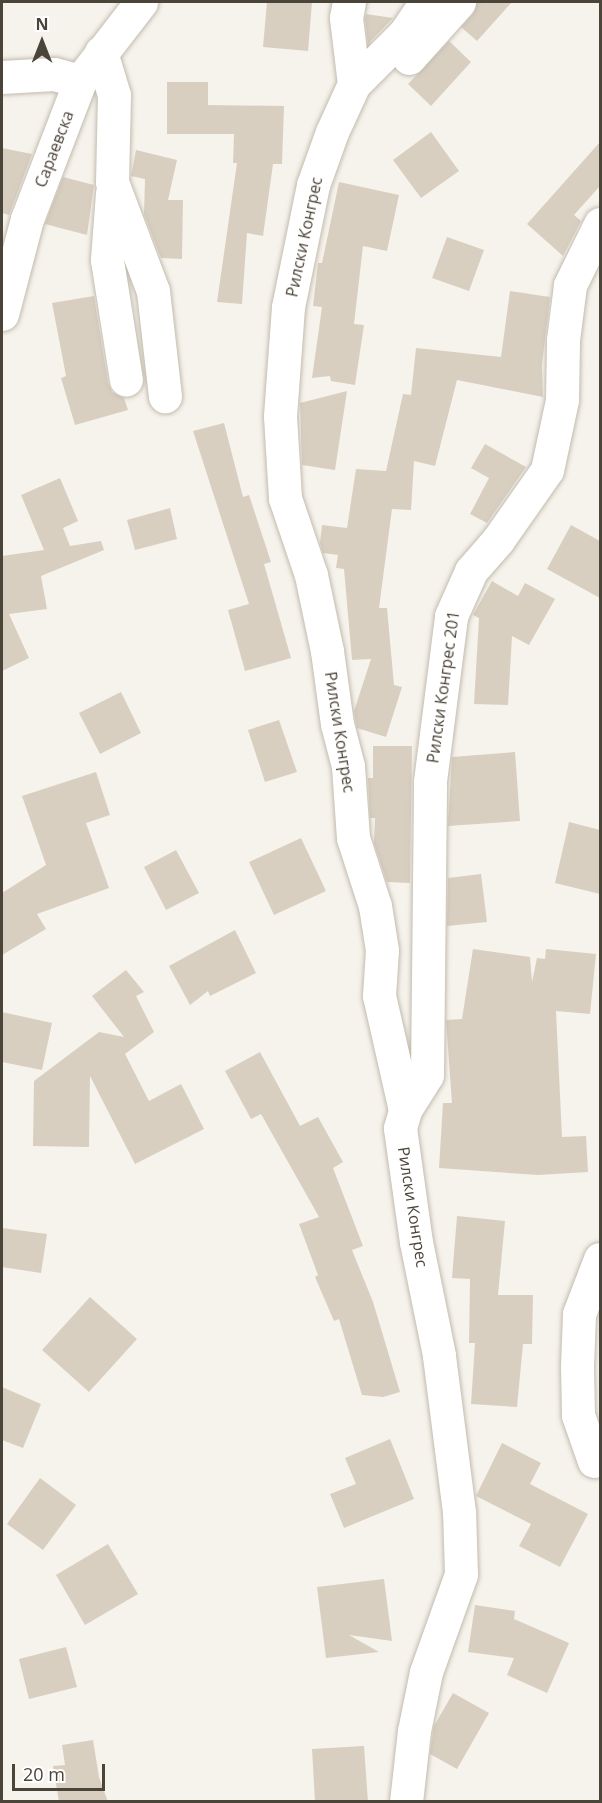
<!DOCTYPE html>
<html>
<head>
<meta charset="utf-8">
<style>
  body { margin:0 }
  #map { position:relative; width:602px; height:1803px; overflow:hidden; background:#f6f3ec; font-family:"Open Sans",sans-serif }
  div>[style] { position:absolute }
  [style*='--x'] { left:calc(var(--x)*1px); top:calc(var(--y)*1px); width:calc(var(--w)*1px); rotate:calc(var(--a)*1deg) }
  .building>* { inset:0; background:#d8cfc1 }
  .roads { filter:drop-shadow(0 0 2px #c2bbae) drop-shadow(0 0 2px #c2bbae) }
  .minor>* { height:33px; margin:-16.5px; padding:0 16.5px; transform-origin:16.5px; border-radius:16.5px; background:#fff }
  span { translate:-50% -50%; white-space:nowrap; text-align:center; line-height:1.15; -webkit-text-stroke:5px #fff; paint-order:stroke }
  .street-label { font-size:16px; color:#4b4439 }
  .frame { position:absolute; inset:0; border:3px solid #4b4439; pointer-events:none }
  .north { position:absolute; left:12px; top:12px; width:60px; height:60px; -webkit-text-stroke:4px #fff; paint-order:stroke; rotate:0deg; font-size:16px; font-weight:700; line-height:24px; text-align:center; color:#4b4439 }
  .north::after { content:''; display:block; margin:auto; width:21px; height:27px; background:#4b4439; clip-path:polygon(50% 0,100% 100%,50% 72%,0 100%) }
  .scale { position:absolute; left:12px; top:1764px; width:93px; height:27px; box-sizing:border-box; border:3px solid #4b4439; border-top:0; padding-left:8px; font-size:18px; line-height:21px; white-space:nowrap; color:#4b4439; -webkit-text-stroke:4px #fff; paint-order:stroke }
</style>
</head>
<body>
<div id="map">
  <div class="building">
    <div style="clip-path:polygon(267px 2px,312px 2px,308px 51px,263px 47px)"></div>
    <div style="clip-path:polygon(477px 2px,512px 2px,477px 41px,461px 27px,473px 14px)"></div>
    <div style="clip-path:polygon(366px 14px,393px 18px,368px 44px,365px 19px)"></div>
    <div style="clip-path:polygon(449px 41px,471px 62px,431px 106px,408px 84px)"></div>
    <div style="clip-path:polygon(167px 82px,208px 82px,208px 105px,284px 106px,282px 164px,273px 164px,263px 236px,247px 233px,242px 304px,217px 302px,237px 163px,233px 163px,234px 134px,167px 134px)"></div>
    <div style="clip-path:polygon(431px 132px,459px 171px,421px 198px,393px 160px)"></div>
    <div style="clip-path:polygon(600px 142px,600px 186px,574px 215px,581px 221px,563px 256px,527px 224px)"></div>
    <div style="clip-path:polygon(2px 148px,32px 154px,9px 215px,2px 213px)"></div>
    <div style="clip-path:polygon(136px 150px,177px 160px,168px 200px,183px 200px,182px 259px,161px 258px,144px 214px,145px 179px,131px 176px)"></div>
    <div style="clip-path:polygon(63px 177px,94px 185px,87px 235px,45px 224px)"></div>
    <div style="clip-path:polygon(339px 182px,399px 195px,387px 251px,363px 246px,354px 324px,364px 325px,355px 385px,331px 381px,330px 376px,312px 378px,322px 307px,313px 306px,318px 263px,322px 263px)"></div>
    <div style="clip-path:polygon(447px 237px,484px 250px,469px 291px,432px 278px)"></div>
    <div style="clip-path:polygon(510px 291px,550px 297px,542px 365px,543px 397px,457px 380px,435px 466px,414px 461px,411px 510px,392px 509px,379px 608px,387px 608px,394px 685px,402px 687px,386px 737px,357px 728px,354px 711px,371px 659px,352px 660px,344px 569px,336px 568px,338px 555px,323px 553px,320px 543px,322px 525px,347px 528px,356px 469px,386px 471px,403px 394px,411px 395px,416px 348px,501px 357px)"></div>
    <div style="clip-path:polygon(94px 296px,108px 383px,112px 392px,124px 398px,128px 410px,75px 425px,61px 378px,66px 376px,52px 303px)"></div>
    <div style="clip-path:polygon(347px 391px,335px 470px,302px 465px,300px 403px)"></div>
    <div style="clip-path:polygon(224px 423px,243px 497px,249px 495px,271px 562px,264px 564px,291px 658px,245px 671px,228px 610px,249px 604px,193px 431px)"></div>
    <div style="clip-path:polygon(485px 444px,526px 467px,487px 523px,470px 514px,489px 478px,471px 468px)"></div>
    <div style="clip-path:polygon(60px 478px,78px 521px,63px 528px,70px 546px,101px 541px,104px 550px,41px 576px,47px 609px,9px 614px,29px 658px,2px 671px,2px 556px,44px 550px,21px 495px)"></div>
    <div style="clip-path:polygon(170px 508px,177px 539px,135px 550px,127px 520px)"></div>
    <div style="clip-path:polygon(571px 525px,600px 541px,600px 598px,547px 569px)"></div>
    <div style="clip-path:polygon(492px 581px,518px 596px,525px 583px,555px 599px,529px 645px,512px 636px,508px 705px,474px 704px,479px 618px,473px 615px)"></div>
    <div style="clip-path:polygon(121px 692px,141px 733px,100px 754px,79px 713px)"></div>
    <div style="clip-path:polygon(279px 720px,297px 772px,265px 782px,248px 730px)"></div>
    <div style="clip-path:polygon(373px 746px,412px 746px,410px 883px,387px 882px,374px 843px,375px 818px,370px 818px,368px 778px,373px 778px)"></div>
    <div style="clip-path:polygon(515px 752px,520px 821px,448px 826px,452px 757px)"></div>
    <div style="clip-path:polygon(96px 772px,110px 815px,86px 823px,109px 888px,37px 914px,46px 929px,2px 955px,2px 893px,46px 865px,22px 796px)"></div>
    <div style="clip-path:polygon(569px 822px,600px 830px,600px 894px,555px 883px)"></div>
    <div style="clip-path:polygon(301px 838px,326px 891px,274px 915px,249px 862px)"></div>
    <div style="clip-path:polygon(176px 850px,199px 893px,166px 910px,144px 867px)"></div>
    <div style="clip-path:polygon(481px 874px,487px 922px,447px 926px,448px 878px)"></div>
    <div style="clip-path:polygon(235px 930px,256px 973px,210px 996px,208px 991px,190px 1005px,169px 966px)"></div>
    <div style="clip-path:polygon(473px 949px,530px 957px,532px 982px,537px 958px,545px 959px,546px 949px,596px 954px,590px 1014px,556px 1011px,562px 1137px,586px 1136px,588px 1172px,538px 1175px,439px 1168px,443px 1103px,452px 1103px,446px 1020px,462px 1019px)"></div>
    <div style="clip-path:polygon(126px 970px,144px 992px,136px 996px,154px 1032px,125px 1054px,149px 1101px,181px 1084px,204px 1129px,135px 1164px,90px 1076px,89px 1147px,33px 1146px,34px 1081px,99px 1032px,124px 1037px,92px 996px)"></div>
    <div style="clip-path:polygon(2px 1012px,52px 1023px,42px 1070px,2px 1062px)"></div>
    <div style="clip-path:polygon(260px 1052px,300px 1126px,318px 1117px,343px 1162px,333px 1168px,363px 1246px,352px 1250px,373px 1302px,400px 1392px,383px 1397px,362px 1395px,339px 1319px,334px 1321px,315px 1277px,318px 1275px,299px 1224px,319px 1217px,261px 1114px,251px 1119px,225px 1071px)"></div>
    <div style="clip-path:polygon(457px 1216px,505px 1221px,498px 1295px,533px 1295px,532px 1344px,523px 1344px,517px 1407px,471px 1404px,475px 1343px,469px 1343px,470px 1279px,452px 1278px)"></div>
    <div style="clip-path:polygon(2px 1228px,47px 1234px,41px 1273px,2px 1267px)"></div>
    <div style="clip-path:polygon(90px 1297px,137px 1339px,89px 1392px,42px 1350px)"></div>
    <div style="clip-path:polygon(2px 1387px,41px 1404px,23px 1448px,2px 1440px)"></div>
    <div style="clip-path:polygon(390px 1439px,414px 1499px,344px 1528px,330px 1494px,356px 1484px,345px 1458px)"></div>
    <div style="clip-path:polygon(502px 1443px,541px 1463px,530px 1484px,588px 1514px,560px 1567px,519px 1546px,531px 1524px,476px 1496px)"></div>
    <div style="clip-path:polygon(40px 1478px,76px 1505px,43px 1550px,7px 1524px)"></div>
    <div style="clip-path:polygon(108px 1544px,138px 1594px,85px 1625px,56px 1575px)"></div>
    <div style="clip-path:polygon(384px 1579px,392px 1641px,349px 1635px,379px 1652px,326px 1658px,317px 1587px)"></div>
    <div style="clip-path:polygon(475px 1605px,515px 1611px,514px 1619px,569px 1643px,547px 1693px,507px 1675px,514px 1658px,468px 1652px)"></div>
    <div style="clip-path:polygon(66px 1647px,77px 1687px,29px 1699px,19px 1659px)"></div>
    <div style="clip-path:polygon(453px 1693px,489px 1713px,457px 1769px,430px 1754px,434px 1726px)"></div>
    <div style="clip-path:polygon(93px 1740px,99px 1777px,108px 1802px,59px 1802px,53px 1766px,65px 1765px,62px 1745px)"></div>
    <div style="clip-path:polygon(364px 1746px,368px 1802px,315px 1802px,312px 1749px)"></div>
  </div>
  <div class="roads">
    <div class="minor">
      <div style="--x:349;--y:2;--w:16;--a:101"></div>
      <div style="--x:346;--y:18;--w:66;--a:83.1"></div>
      <div style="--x:101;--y:52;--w:45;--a:73.2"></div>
      <div style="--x:114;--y:95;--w:87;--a:91.3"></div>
      <div style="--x:112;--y:182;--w:116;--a:69.4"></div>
      <div style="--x:153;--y:291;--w:106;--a:83.5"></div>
      <div style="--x:409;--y:58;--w:75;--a:-48.2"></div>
      <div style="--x:2;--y:77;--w:52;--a:-3.3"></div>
      <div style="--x:54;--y:74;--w:27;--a:15"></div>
      <div style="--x:112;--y:193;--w:67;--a:94.3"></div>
      <div style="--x:107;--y:260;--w:121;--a:81"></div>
      <div style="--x:2;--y:314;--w:98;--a:-75.3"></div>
      <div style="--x:27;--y:219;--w:148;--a:-69"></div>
      <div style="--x:80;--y:81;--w:100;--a:-52.3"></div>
      <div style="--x:405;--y:1110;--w:41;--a:-57.8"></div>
      <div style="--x:427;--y:1075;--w:294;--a:-89.4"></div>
      <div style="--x:430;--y:781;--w:166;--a:-82.7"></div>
      <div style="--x:451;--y:616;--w:49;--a:-66"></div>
      <div style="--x:471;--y:571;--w:41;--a:-48.9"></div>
      <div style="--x:498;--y:540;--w:85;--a:-55"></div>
      <div style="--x:547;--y:470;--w:72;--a:-77.9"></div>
      <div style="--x:562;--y:400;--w:60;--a:-89"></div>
      <div style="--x:563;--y:340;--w:55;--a:-82.7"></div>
      <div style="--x:570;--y:285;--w:68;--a:-63.8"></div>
      <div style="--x:594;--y:1461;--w:49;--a:-109.2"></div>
      <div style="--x:578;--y:1415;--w:49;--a:-91.2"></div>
      <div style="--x:577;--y:1366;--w:52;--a:-87.8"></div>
      <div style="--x:579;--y:1314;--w:59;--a:-69.1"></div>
      <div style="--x:406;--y:1802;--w:71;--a:-83.6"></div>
      <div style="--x:414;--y:1731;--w:60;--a:-78.5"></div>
      <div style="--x:426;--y:1672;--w:104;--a:-70.3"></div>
      <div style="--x:461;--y:1574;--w:62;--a:-91.8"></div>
      <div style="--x:459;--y:1512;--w:158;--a:-97.3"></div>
      <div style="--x:439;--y:1355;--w:115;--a:-101.5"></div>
      <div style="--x:416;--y:1242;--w:115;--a:-98"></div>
      <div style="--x:400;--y:1128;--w:19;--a:-74"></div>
      <div style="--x:405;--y:1110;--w:117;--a:-102.8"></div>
      <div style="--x:379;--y:996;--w:46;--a:-86.3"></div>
      <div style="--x:382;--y:950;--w:45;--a:-99"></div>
      <div style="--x:375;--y:906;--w:71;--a:-107.9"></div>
      <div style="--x:353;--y:838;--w:72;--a:-94"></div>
      <div style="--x:348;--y:766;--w:43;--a:-104.7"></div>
      <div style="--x:337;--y:724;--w:74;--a:-97.8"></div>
      <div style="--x:327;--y:651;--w:78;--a:-101.9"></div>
      <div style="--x:311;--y:575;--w:81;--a:-108.7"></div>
      <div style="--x:285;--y:498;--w:82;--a:-93.5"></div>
      <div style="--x:280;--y:416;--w:109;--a:-85.8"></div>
      <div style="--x:288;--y:307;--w:125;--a:-78.4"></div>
      <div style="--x:313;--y:185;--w:56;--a:-70.3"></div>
      <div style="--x:332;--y:132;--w:53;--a:-65.4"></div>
      <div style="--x:354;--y:84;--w:72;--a:-45"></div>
      <div style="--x:405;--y:33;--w:37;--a:-56"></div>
    </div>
  </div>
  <div class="street-label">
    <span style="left:54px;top:149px;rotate:-69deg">Сараевска</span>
    <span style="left:304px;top:237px;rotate:-78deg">Рилски Конгрес</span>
    <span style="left:443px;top:687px;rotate:-82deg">Рилски Конгрес 201</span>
    <span style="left:340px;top:732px;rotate:81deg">Рилски Конгрес</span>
    <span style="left:413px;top:1207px;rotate:81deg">Рилски Конгрес</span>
  </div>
  <div class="frame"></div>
  <div class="north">N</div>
  <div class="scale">20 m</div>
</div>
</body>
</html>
